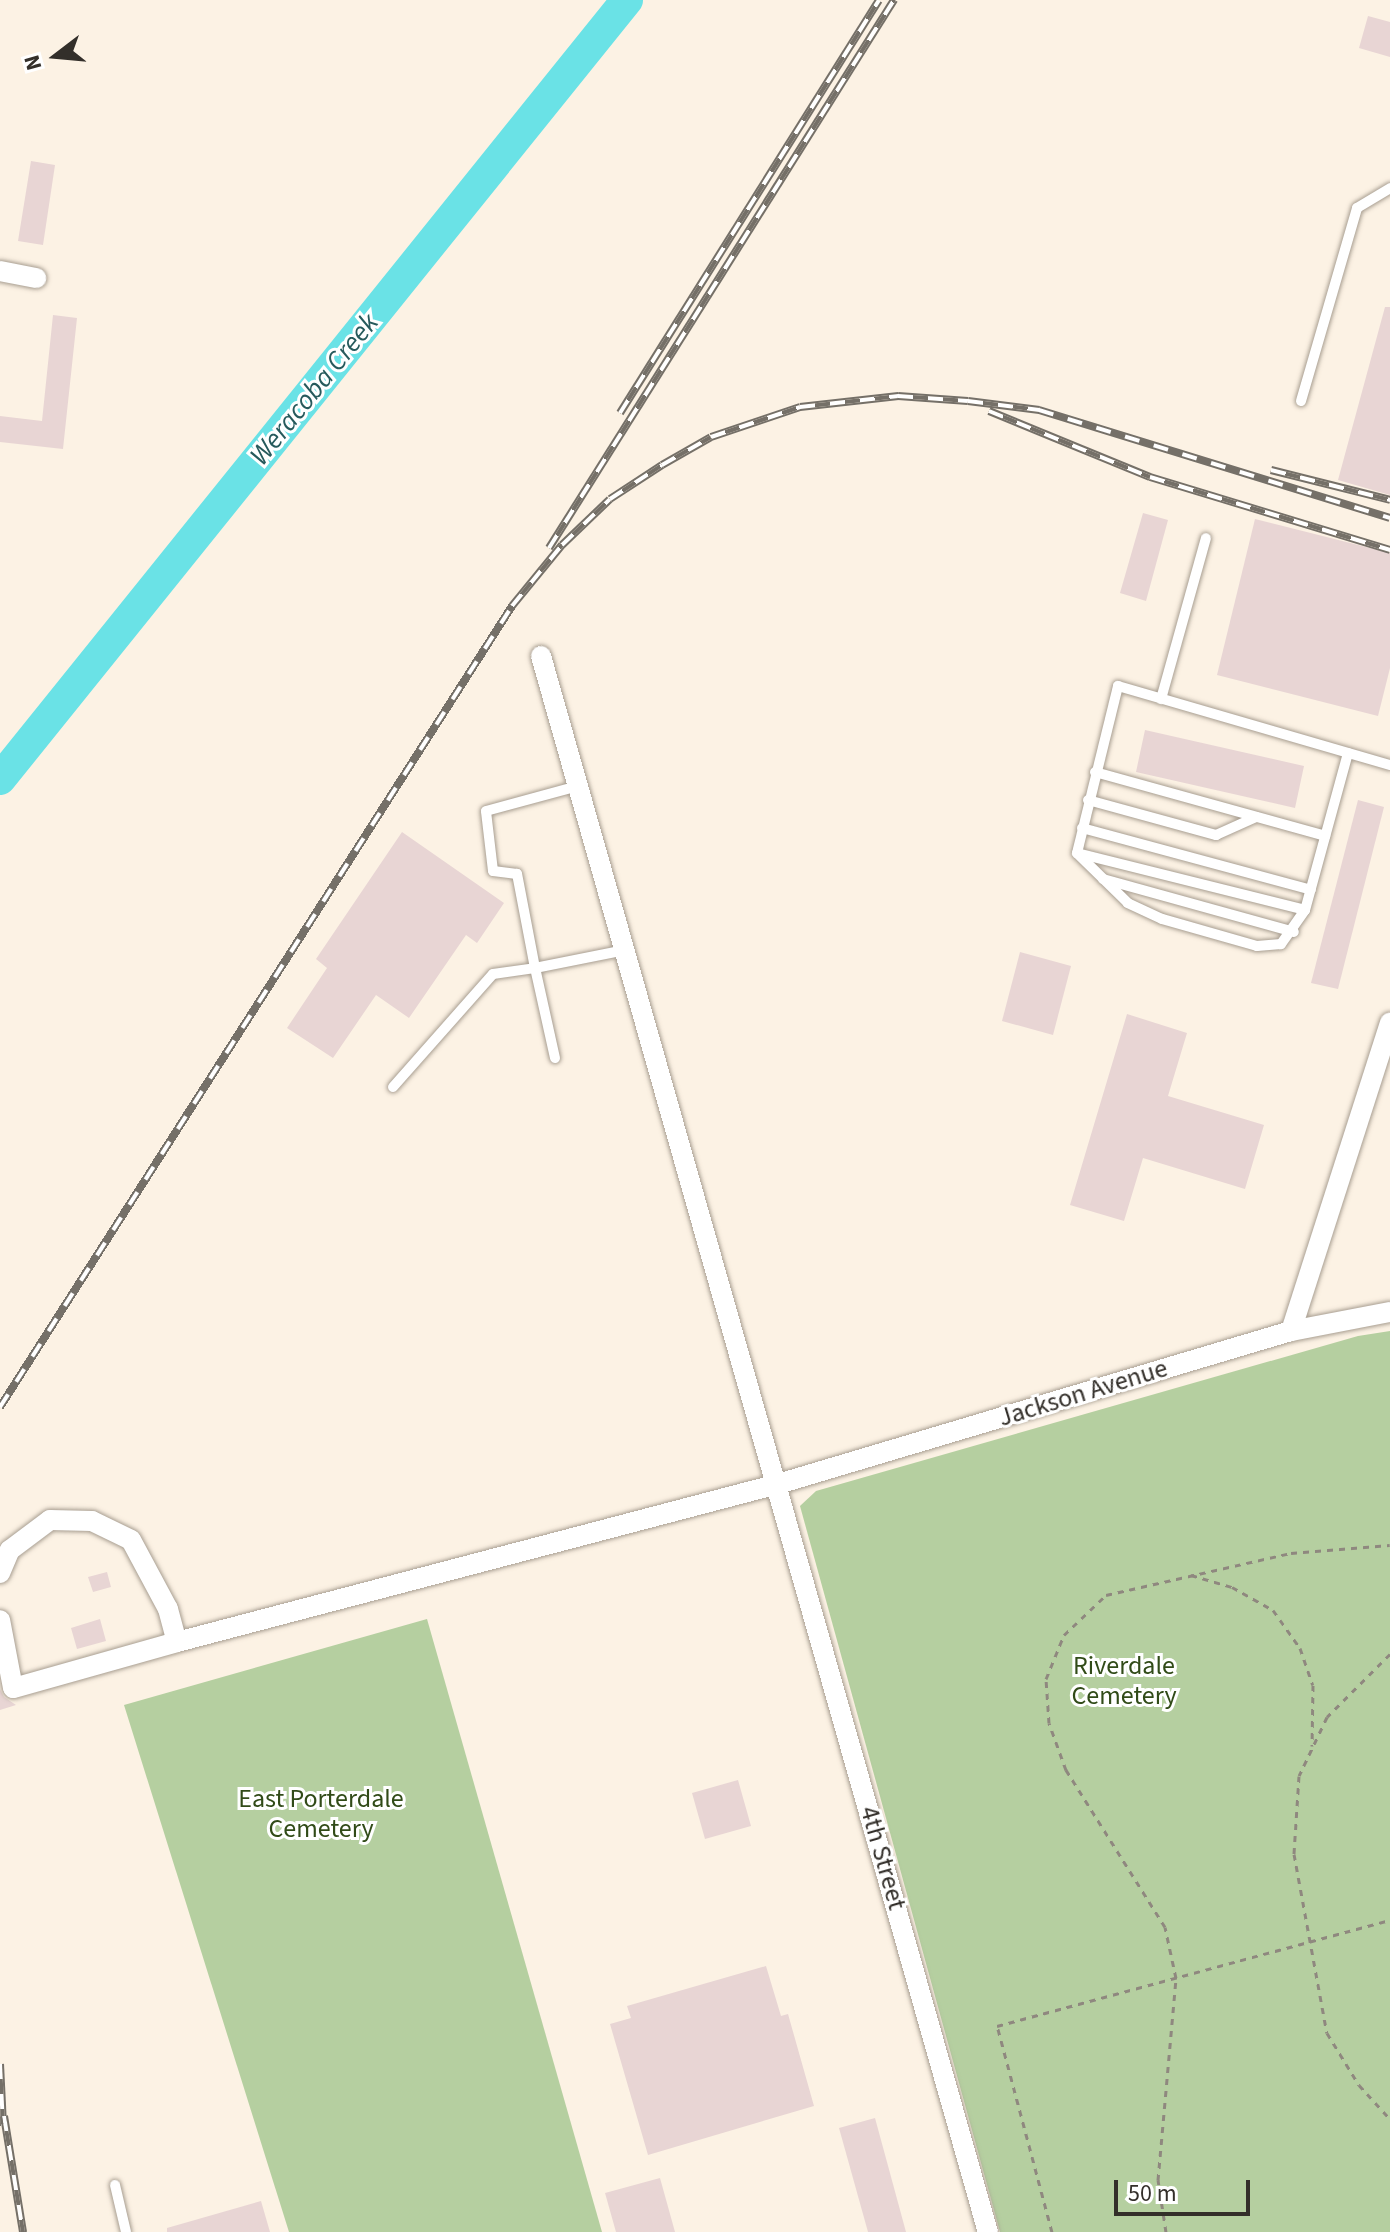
<!DOCTYPE html>
<html>
<head>
<meta charset="utf-8">
<style>
  body { margin:0 }
  #map { position:relative; width:1390px; height:2232px; overflow:hidden; background:#fcf2e4; font-family:"Source Sans 3",sans-serif }
  div>[style] { position:absolute }
  [style*='--x'] { left:calc(var(--x)*1px); top:calc(var(--y)*1px); width:calc(var(--w)*1px); rotate:calc(var(--a)*1deg) }
  .green>* { inset:0; background:#b5cfa0 }
  .river>* { height:32px; margin:-16px; padding:0 16px; transform-origin:16px; border-radius:16px; background:#6ae2e6 }
  .building>* { inset:0; background:#e8d5d4 }
  .path>* { height:3px; margin-top:-1.5px; transform-origin:0; background:repeating-linear-gradient(90deg,#8f887f 0 6px,transparent 0 12px) }
  .roads { filter:drop-shadow(0 0 2px #a89e91) drop-shadow(0 0 2px #a89e91) }
  .lane>* { height:10px; margin:-5px; padding:0 5px; transform-origin:5px; border-radius:5px; background:#fff }
  .street>* { height:20px; margin:-10px; padding:0 10px; transform-origin:10px; border-radius:10px; background:#fff }
  .rail>* { height:8px; margin-top:-4px; transform-origin:0; background:repeating-linear-gradient(90deg,#fff 0 15px,#757068 0 30px); box-sizing:border-box; border-block:2px solid #757068 }
  span { translate:-50% -50%; white-space:nowrap; text-align:center; line-height:1.15; -webkit-text-stroke:6px #fff; paint-order:stroke }
  .street-label { font-size:26px; color:#332f2a }
  .park-label { font-size:26px; color:#314b18 }
  .water-label { font-size:28px; color:#265a5c; font-style:italic }
  .north { position:absolute; left:16px; top:16px; width:80px; height:80px; -webkit-text-stroke:6px #fff; paint-order:stroke; rotate:254deg; font-size:22px; font-weight:700; line-height:32px; text-align:center; color:#332f2a }
  .north::after { content:''; display:block; margin:auto; width:28px; height:36px; background:#332f2a; clip-path:polygon(50% 0,100% 100%,50% 72%,0 100%) }
  .scale { position:absolute; left:1114px; top:2180px; width:136px; height:36px; box-sizing:border-box; border:4px solid #332f2a; border-top:0; padding-left:10px; font-size:24px; line-height:28px; white-space:nowrap; color:#332f2a; -webkit-text-stroke:6px #fff; paint-order:stroke }
</style>
</head>
<body>
<div id="map">
  <div class="green">
    <div style="clip-path:polygon(1390px 1331px,1390px 2232px,1000px 2232px,800px 1506px,816px 1491px,1358px 1336px)"></div>
    <div style="clip-path:polygon(427px 1619px,602px 2232px,289px 2232px,124px 1705px)"></div>
  </div>
  <div class="river">
    <div style="--x:0;--y:779;--w:1000;--a:-51.17"></div>
  </div>
  <div class="building">
    <div style="clip-path:polygon(1368px 16px,1390px 22px,1390px 57px,1359px 48px)"></div>
    <div style="clip-path:polygon(31px 161px,55px 165px,43px 245px,18px 241px)"></div>
    <div style="clip-path:polygon(1385px 307px,1390px 307px,1390px 495px,1338px 480px)"></div>
    <div style="clip-path:polygon(53px 315px,77px 318px,63px 449px,0 442px,0 416px,42px 421px)"></div>
    <div style="clip-path:polygon(1143px 513px,1168px 520px,1146px 601px,1120px 593px)"></div>
    <div style="clip-path:polygon(1255px 519px,1390px 553px,1390px 668px,1378px 716px,1217px 675px)"></div>
    <div style="clip-path:polygon(1145px 730px,1304px 766px,1295px 808px,1136px 772px)"></div>
    <div style="clip-path:polygon(1358px 800px,1384px 807px,1338px 989px,1311px 983px)"></div>
    <div style="clip-path:polygon(402px 832px,504px 903px,477px 943px,466px 935px,409px 1018px,376px 995px,333px 1058px,287px 1028px,327px 968px,316px 959px)"></div>
    <div style="clip-path:polygon(1020px 952px,1071px 966px,1053px 1035px,1002px 1021px)"></div>
    <div style="clip-path:polygon(1127px 1014px,1187px 1033px,1168px 1096px,1264px 1125px,1245px 1189px,1143px 1158px,1124px 1221px,1070px 1205px)"></div>
    <div style="clip-path:polygon(107px 1572px,111px 1587px,93px 1592px,88px 1577px)"></div>
    <div style="clip-path:polygon(100px 1619px,106px 1641px,77px 1649px,71px 1628px)"></div>
    <div style="clip-path:polygon(0 1689px,4px 1697px,16px 1705px,0 1710px)"></div>
    <div style="clip-path:polygon(738px 1780px,751px 1826px,705px 1839px,692px 1793px)"></div>
    <div style="clip-path:polygon(766px 1966px,781px 2016px,788px 2014px,814px 2106px,648px 2155px,610px 2024px,631px 2018px,627px 2006px)"></div>
    <div style="clip-path:polygon(875px 2118px,906px 2232px,868px 2232px,839px 2128px)"></div>
    <div style="clip-path:polygon(660px 2178px,675px 2232px,616px 2232px,605px 2193px)"></div>
    <div style="clip-path:polygon(261px 2201px,270px 2232px,167px 2232px,167px 2228px)"></div>
  </div>
  <div class="path">
    <div style="--x:1191;--y:1575;--w:43;--a:16.3"></div>
    <div style="--x:1232;--y:1587;--w:47;--a:29.3"></div>
    <div style="--x:1273;--y:1610;--w:47;--a:54.6"></div>
    <div style="--x:1300;--y:1648;--w:39;--a:71"></div>
    <div style="--x:1313;--y:1685;--w:61;--a:90.9"></div>
    <div style="--x:1390;--y:1654;--w:89;--a:135"></div>
    <div style="--x:1327;--y:1717;--w:65;--a:115.4"></div>
    <div style="--x:1299;--y:1776;--w:78;--a:93.7"></div>
    <div style="--x:1294;--y:1854;--w:182;--a:79.6"></div>
    <div style="--x:1327;--y:2033;--w:61;--a:58.4"></div>
    <div style="--x:1359;--y:2085;--w:46;--a:47.6"></div>
    <div style="--x:1052;--y:2232;--w:213;--a:-104.9"></div>
    <div style="--x:997;--y:2026;--w:407;--a:-15.1"></div>
    <div style="--x:1166;--y:2232;--w:53;--a:-98.7"></div>
    <div style="--x:1158;--y:2180;--w:203;--a:-84.9"></div>
    <div style="--x:1176;--y:1978;--w:52;--a:-102.2"></div>
    <div style="--x:1165;--y:1927;--w:186;--a:-122.2"></div>
    <div style="--x:1066;--y:1770;--w:50;--a:-109.9"></div>
    <div style="--x:1049;--y:1723;--w:44;--a:-93.9"></div>
    <div style="--x:1046;--y:1679;--w:48;--a:-67.8"></div>
    <div style="--x:1064;--y:1635;--w:58;--a:-43.6"></div>
    <div style="--x:1106;--y:1595;--w:190;--a:-12.8"></div>
    <div style="--x:1291;--y:1553;--w:99;--a:-4.6"></div>
  </div>
  <div class="roads">
    <div class="lane">
      <div style="--x:1301;--y:401;--w:201;--a:-73.8"></div>
      <div style="--x:1357;--y:208;--w:39;--a:-31"></div>
      <div style="--x:1161;--y:699;--w:167;--a:-74.4"></div>
      <div style="--x:1348;--y:753;--w:163;--a:105.3"></div>
      <div style="--x:1305;--y:910;--w:42;--a:125.2"></div>
      <div style="--x:1281;--y:944;--w:24;--a:175"></div>
      <div style="--x:1257;--y:946;--w:99;--a:-164.1"></div>
      <div style="--x:1162;--y:919;--w:38;--a:-155"></div>
      <div style="--x:1128;--y:903;--w:71;--a:-135.6"></div>
      <div style="--x:1077;--y:853;--w:172;--a:-76.2"></div>
      <div style="--x:1118;--y:686;--w:283;--a:16.2"></div>
      <div style="--x:1095;--y:772;--w:239;--a:15.5"></div>
      <div style="--x:1088;--y:800;--w:133;--a:15.3"></div>
      <div style="--x:1216;--y:835;--w:44;--a:-24.2"></div>
      <div style="--x:1082;--y:828;--w:237;--a:15.1"></div>
      <div style="--x:1077;--y:853;--w:235;--a:14"></div>
      <div style="--x:1103;--y:879;--w:198;--a:15.5"></div>
      <div style="--x:555;--y:1058;--w:92;--a:-102.5"></div>
      <div style="--x:535;--y:968;--w:92;--a:-11.3"></div>
      <div style="--x:393;--y:1087;--w:151;--a:-48.5"></div>
      <div style="--x:493;--y:974;--w:42;--a:-8.1"></div>
      <div style="--x:535;--y:968;--w:96;--a:-100.8"></div>
      <div style="--x:517;--y:874;--w:24;--a:-173"></div>
      <div style="--x:493;--y:871;--w:60;--a:-96.7"></div>
      <div style="--x:486;--y:811;--w:95;--a:-15.2"></div>
      <div style="--x:115;--y:2185;--w:48;--a:76.8"></div>
    </div>
    <div class="street">
      <div style="--x:0;--y:271;--w:37;--a:11"></div>
      <div style="--x:541;--y:656;--w:1638;--a:74.17"></div>
      <div style="--x:1291;--y:1331;--w:324;--a:-72.2"></div>
      <div style="--x:0;--y:1573;--w:25;--a:-67"></div>
      <div style="--x:10;--y:1550;--w:50;--a:-36.9"></div>
      <div style="--x:50;--y:1520;--w:42;--a:1.4"></div>
      <div style="--x:92;--y:1521;--w:43;--a:26"></div>
      <div style="--x:131;--y:1540;--w:78;--a:61.8"></div>
      <div style="--x:168;--y:1609;--w:34;--a:75"></div>
      <div style="--x:177;--y:1642;--w:170;--a:164.3"></div>
      <div style="--x:13;--y:1688;--w:69;--a:-100.8"></div>
      <div style="--x:177;--y:1642;--w:621;--a:-14.73"></div>
      <div style="--x:778;--y:1484;--w:535;--a:-16.61"></div>
      <div style="--x:1291;--y:1331;--w:101;--a:-10.9"></div>
    </div>
  </div>
  <div class="rail">
    <div style="--x:989;--y:411;--w:174;--a:22.3"></div>
    <div style="--x:1150;--y:477;--w:251;--a:16.9"></div>
    <div style="--x:620;--y:413;--w:487;--a:-57.9"></div>
    <div style="--x:1271;--y:470;--w:123;--a:14.1"></div>
    <div style="--x:549;--y:548;--w:648;--a:-57.81"></div>
    <div style="--x:0;--y:1407;--w:951;--a:-57.41"></div>
    <div style="--x:512;--y:606;--w:79;--a:-50.7"></div>
    <div style="--x:562;--y:545;--w:66;--a:-43.8"></div>
    <div style="--x:610;--y:499;--w:62;--a:-33.2"></div>
    <div style="--x:662;--y:465;--w:56;--a:-29.7"></div>
    <div style="--x:711;--y:437;--w:94;--a:-18.6"></div>
    <div style="--x:800;--y:407;--w:99;--a:-6.4"></div>
    <div style="--x:898;--y:396;--w:70;--a:4.1"></div>
    <div style="--x:968;--y:401;--w:72;--a:7.2"></div>
    <div style="--x:1039;--y:410;--w:367;--a:17.1"></div>
    <div style="--x:0;--y:2064;--w:62;--a:87.2"></div>
    <div style="--x:4;--y:2116;--w:118;--a:80.7"></div>
  </div>
  <div class="street-label">
    <span style="left:1083px;top:1393px;rotate:-17deg">Jackson Avenue</span>
    <span style="left:883px;top:1858px;rotate:74deg">4th Street</span>
  </div>
  <div class="park-label">
    <span style="left:1124px;top:1681px">Riverdale<br>Cemetery</span>
    <span style="left:321px;top:1814px">East Porterdale<br>Cemetery</span>
  </div>
  <div class="water-label">
    <span style="left:314px;top:389px;rotate:-51deg">Weracoba Creek</span>
  </div>
  <div class="north">N</div>
  <div class="scale">50 m</div>
</div>
</body>
</html>
